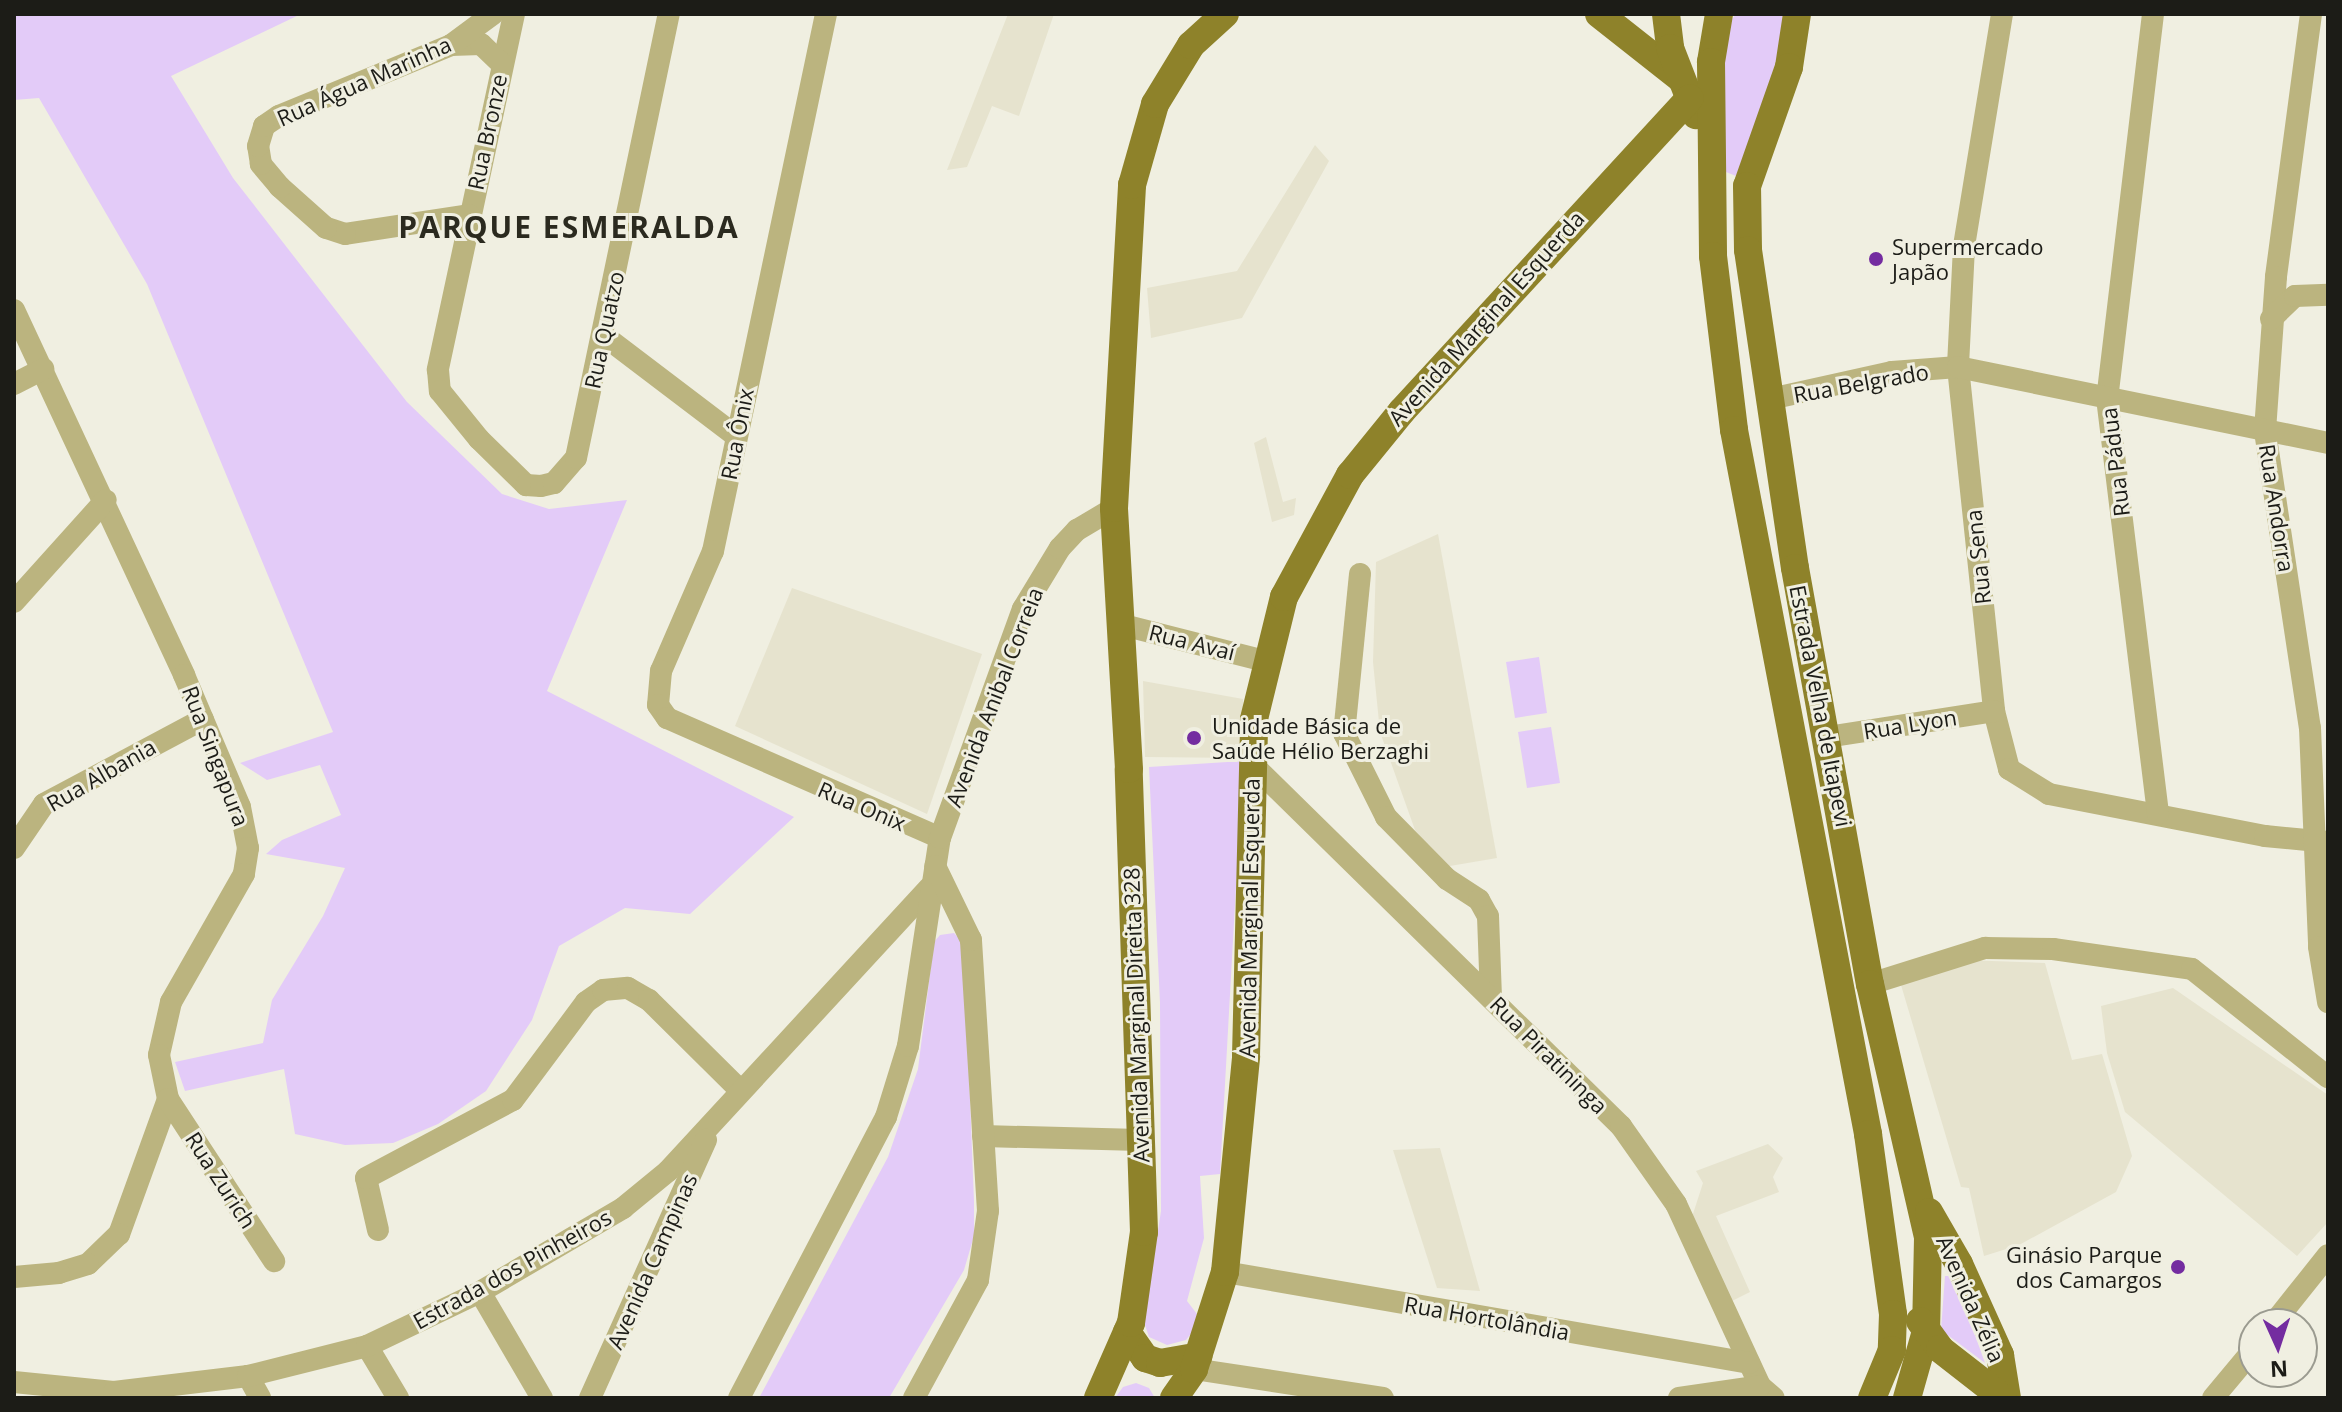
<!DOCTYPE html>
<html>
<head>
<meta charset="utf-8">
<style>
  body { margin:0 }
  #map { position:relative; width:2342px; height:1412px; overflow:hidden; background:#f0efe1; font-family:"Open Sans",sans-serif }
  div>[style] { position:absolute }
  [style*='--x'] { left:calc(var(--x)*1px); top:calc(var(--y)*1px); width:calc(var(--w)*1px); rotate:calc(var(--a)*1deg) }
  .built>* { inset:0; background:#e6e3ce }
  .green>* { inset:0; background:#e3cbf8 }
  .minor>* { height:22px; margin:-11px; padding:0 11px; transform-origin:11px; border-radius:11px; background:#bbb47f }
  .major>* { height:28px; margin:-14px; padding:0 14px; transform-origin:14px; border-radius:14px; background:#8e822a }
  .dots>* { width:22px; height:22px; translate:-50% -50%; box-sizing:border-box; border:4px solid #f0efe1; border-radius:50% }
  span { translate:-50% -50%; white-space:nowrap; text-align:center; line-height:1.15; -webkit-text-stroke:6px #f0efe1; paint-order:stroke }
  .street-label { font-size:22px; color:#1c1c17 }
  .poi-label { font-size:22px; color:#1c1c17 }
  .left { translate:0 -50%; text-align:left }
  .right { translate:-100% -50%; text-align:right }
  .district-label { font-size:30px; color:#2b2a1f; font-weight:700; letter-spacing:2px }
  .frame { position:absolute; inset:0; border:16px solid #1c1c17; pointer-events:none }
  .north { position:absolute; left:2238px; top:1308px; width:80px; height:80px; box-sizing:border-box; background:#f0efe1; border:2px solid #9b9b90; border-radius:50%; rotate:177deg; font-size:22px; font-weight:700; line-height:32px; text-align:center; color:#1c1c17 }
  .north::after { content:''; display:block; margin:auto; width:28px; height:36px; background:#742ca0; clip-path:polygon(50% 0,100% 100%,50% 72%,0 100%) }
</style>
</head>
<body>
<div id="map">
  <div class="built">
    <div style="clip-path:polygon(1008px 14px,1054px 14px,1019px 116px,992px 106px,967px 167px,947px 170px)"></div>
    <div style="clip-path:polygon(1315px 145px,1329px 161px,1242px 318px,1151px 338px,1147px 288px,1237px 271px)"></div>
    <div style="clip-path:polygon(1266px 437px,1283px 502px,1296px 498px,1294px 515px,1272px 522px,1254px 443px)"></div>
    <div style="clip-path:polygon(1438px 534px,1497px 858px,1444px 867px,1415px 830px,1380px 732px,1373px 662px,1376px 562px)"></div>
    <div style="clip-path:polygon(792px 588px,982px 654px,927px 814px,735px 726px)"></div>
    <div style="clip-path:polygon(1143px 681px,1243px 699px,1243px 758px,1145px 757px)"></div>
    <div style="clip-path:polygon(1964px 960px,2045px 963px,2072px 1060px,2102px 1054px,2132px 1156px,2116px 1192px,2019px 1245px,1984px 1256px,1969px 1188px,1961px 1187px,1901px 985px)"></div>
    <div style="clip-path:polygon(2173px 988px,2328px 1095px,2328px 1222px,2297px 1256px,2125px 1112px,2107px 1053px,2101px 1006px)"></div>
    <div style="clip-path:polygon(1768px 1144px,1783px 1158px,1773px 1177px,1779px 1192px,1716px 1216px,1750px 1292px,1730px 1302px,1691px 1220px,1703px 1183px,1696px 1171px)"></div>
    <div style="clip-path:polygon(1440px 1148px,1480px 1291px,1437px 1288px,1393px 1150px)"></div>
  </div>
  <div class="green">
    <div style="clip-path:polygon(14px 14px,301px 14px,171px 76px,233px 178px,407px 402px,502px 494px,549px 509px,627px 500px,547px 691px,794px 817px,690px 914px,625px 908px,559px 946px,532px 1020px,486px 1091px,438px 1124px,393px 1143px,345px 1145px,295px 1134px,284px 1069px,185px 1091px,175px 1062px,263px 1043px,272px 1000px,323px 916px,345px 868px,266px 854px,282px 840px,341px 815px,320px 765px,267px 780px,240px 763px,333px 732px,147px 284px,39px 98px,14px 100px)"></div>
    <div style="clip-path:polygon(1736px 14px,1783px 14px,1779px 51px,1741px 178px,1721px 170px,1721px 34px)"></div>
    <div style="clip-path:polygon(1539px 657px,1547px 713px,1515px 718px,1506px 662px)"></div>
    <div style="clip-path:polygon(1551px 727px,1560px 783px,1527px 788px,1518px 732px)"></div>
    <div style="clip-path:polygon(1243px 761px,1220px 1174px,1200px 1176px,1204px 1238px,1187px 1301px,1197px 1314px,1193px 1331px,1186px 1340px,1167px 1345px,1149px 1337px,1144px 1322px,1161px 1211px,1160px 1003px,1149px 767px)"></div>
    <div style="clip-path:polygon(954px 933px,964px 944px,974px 1201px,974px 1236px,964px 1270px,889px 1398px,759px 1398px,888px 1157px,918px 1069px,934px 942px,940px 935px)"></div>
    <div style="clip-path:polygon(1945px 1276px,1954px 1276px,1985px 1363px,1941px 1330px)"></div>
    <div style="clip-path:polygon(1136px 1383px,1149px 1388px,1155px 1398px,1115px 1398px,1123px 1387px)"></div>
  </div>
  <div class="minor">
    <div style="--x:514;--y:14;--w:364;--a:102.1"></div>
    <div style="--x:438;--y:370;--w:21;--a:85"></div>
    <div style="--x:440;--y:391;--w:62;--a:50.9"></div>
    <div style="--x:479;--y:439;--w:66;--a:44.4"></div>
    <div style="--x:526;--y:485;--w:15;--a:4"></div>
    <div style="--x:541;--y:486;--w:13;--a:-13"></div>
    <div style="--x:554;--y:483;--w:33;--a:-49"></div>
    <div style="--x:576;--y:458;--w:454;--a:-78.2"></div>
    <div style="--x:826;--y:14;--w:549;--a:101.88"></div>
    <div style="--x:713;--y:551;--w:131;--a:113.4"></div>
    <div style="--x:661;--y:671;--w:34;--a:95"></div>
    <div style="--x:658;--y:705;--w:16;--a:55"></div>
    <div style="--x:667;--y:718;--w:298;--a:23.7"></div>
    <div style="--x:2002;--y:14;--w:236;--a:99.3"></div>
    <div style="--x:1964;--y:247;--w:120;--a:92.9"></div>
    <div style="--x:1958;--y:367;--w:346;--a:84"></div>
    <div style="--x:1994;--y:711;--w:60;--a:75.5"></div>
    <div style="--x:2009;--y:769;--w:47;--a:32"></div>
    <div style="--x:2049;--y:794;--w:220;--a:11"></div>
    <div style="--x:2265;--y:836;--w:63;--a:5.4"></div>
    <div style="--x:2153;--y:14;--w:387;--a:96.8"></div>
    <div style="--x:2107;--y:398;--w:419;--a:83"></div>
    <div style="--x:2311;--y:14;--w:265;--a:97.6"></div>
    <div style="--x:2276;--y:277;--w:154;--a:94.1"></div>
    <div style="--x:2265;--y:431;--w:300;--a:81.4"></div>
    <div style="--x:2310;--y:728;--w:219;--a:87.6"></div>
    <div style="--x:2319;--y:947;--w:56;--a:80.7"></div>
    <div style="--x:451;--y:45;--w:30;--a:-2"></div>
    <div style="--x:481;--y:44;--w:29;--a:44"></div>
    <div style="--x:469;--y:215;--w:125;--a:171.3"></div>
    <div style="--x:345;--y:234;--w:20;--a:-162"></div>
    <div style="--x:326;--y:228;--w:62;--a:-138.3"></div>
    <div style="--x:280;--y:187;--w:30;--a:-130"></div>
    <div style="--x:261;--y:164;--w:18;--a:-99"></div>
    <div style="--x:258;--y:146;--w:21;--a:-73"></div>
    <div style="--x:264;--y:126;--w:18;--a:-34"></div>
    <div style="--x:279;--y:116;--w:186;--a:-22.4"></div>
    <div style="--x:451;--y:45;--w:52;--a:-36.4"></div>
    <div style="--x:14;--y:310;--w:403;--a:65"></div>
    <div style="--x:184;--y:675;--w:143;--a:67"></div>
    <div style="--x:240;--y:807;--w:42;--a:79"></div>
    <div style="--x:248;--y:848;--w:26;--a:99"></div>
    <div style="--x:244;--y:874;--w:147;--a:119.7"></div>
    <div style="--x:171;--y:1002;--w:54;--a:102.8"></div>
    <div style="--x:159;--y:1055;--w:45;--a:78.4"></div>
    <div style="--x:168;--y:1099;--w:144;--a:109.9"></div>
    <div style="--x:119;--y:1234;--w:43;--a:135.9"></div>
    <div style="--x:88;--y:1264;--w:30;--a:163"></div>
    <div style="--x:59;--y:1273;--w:45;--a:174.9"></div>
    <div style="--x:2271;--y:319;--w:33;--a:-44"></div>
    <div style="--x:2295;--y:296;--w:33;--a:-2"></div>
    <div style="--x:603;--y:335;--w:167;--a:37.2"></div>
    <div style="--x:14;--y:384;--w:33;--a:-27"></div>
    <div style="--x:1770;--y:399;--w:125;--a:-12.5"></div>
    <div style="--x:1892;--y:372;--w:66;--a:-4.3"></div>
    <div style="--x:1958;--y:367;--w:378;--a:11.6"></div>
    <div style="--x:1360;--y:574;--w:160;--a:95.7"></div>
    <div style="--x:1344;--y:733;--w:94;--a:63.4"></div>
    <div style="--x:1386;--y:817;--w:87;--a:45.5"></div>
    <div style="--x:1447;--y:879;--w:38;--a:33"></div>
    <div style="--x:1479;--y:900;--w:18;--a:61"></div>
    <div style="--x:1488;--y:916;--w:82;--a:87.9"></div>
    <div style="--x:14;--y:602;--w:137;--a:-48"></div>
    <div style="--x:1119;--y:624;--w:151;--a:14.2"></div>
    <div style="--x:1827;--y:737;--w:169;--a:-8.8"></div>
    <div style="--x:1252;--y:764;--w:517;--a:44.45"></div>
    <div style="--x:1621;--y:1126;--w:95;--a:54.8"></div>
    <div style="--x:1676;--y:1204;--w:200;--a:65.2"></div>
    <div style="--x:1760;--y:1386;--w:18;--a:41"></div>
    <div style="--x:14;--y:848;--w:53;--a:-55.7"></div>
    <div style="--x:44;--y:804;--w:180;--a:-28.1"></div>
    <div style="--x:1870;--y:984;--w:121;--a:-17.4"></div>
    <div style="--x:1985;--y:948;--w:68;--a:0.8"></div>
    <div style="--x:2053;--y:949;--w:140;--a:8.2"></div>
    <div style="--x:2192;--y:969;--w:174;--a:38.5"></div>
    <div style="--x:168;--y:1099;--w:194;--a:56.8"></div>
    <div style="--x:983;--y:1136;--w:157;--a:1.5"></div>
    <div style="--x:378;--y:1230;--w:53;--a:-103"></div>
    <div style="--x:366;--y:1178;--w:166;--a:-28"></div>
    <div style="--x:513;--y:1100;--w:122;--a:-53.3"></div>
    <div style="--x:586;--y:1002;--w:21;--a:-35"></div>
    <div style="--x:603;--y:990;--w:25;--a:-5"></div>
    <div style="--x:628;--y:988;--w:24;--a:30"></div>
    <div style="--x:649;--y:1000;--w:127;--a:44.7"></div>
    <div style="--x:1225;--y:1272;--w:532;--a:9.85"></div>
    <div style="--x:480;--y:1292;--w:123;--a:59.7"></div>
    <div style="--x:2273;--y:1324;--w:88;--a:-51.4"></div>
    <div style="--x:367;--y:1346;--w:61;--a:59.2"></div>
    <div style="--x:1194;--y:1369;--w:191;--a:8.7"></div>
    <div style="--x:248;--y:1376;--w:25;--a:61"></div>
    <div style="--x:14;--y:1382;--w:100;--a:5.7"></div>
    <div style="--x:114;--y:1392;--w:135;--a:-6.8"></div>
    <div style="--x:248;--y:1376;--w:123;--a:-14.1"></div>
    <div style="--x:367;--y:1346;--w:125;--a:-25.5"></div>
    <div style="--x:480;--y:1292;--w:166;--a:-30.4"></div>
    <div style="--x:623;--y:1208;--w:58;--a:-39.4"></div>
    <div style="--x:668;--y:1171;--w:385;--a:-47.3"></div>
    <div style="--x:590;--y:1398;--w:283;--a:-65.8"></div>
    <div style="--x:739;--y:1398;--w:317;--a:-62.4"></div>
    <div style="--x:886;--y:1117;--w:74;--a:-72.8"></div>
    <div style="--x:908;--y:1046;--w:210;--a:-81.3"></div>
    <div style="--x:940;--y:838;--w:244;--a:-70.1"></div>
    <div style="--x:1023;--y:609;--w:71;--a:-58.8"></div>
    <div style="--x:1060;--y:548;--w:25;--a:-47"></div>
    <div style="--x:1077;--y:530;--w:43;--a:-30.7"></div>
    <div style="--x:914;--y:1398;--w:134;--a:-61.5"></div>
    <div style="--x:978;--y:1280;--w:70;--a:-81.8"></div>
    <div style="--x:988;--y:1211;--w:272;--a:-93.6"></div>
    <div style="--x:971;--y:940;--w:82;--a:-115.9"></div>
    <div style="--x:1679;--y:1398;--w:82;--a:-8.4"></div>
    <div style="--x:2213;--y:1398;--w:64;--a:-50.1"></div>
  </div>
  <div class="major">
    <div style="--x:1599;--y:14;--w:103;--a:38.3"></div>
    <div style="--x:1666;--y:14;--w:34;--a:83"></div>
    <div style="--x:1670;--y:48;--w:72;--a:68.8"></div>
    <div style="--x:1719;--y:14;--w:49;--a:99.5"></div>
    <div style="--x:1711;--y:62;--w:194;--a:89.4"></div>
    <div style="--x:1713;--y:256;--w:175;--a:83.1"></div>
    <div style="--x:1734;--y:430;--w:717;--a:79.22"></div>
    <div style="--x:1868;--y:1134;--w:182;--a:82.1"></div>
    <div style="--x:1893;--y:1314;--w:36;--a:92"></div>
    <div style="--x:1892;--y:1350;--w:52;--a:112.6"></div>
    <div style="--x:1797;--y:14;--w:54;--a:98.6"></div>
    <div style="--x:1789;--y:67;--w:126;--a:109.4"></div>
    <div style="--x:1747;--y:186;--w:64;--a:89.1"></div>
    <div style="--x:1748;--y:250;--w:321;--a:81.6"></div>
    <div style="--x:1795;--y:568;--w:423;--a:79.8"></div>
    <div style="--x:1870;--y:984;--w:261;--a:77.1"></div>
    <div style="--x:1928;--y:1238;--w:93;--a:91.2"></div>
    <div style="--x:1926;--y:1331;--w:70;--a:105.8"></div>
    <div style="--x:1929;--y:1212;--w:60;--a:60"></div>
    <div style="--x:1959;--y:1264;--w:100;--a:65.7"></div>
    <div style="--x:2000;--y:1355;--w:44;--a:80.8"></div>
    <div style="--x:1920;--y:1321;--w:34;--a:54"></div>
    <div style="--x:1940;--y:1349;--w:80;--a:37.9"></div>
    <div style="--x:1127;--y:1332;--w:32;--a:55"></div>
    <div style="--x:1145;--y:1358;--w:16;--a:18"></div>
    <div style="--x:1160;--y:1363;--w:39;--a:-10"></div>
    <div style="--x:1098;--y:1398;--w:82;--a:-66.3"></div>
    <div style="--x:1131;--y:1323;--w:92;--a:-81.9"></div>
    <div style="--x:1144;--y:1232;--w:463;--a:-91.9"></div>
    <div style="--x:1129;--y:769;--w:261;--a:-93.3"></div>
    <div style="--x:1114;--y:508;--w:324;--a:-86.8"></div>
    <div style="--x:1132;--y:185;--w:84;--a:-74.1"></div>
    <div style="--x:1155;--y:104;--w:69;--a:-58.6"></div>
    <div style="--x:1191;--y:45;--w:46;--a:-42.4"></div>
    <div style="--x:1174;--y:1398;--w:35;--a:-55"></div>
    <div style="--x:1194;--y:1369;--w:102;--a:-72.3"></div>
    <div style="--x:1225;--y:1272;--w:217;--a:-84.4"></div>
    <div style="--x:1246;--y:1056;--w:337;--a:-88.6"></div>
    <div style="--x:1254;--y:719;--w:126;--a:-76.2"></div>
    <div style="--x:1284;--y:597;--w:139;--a:-61.6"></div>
    <div style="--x:1350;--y:475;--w:82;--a:-50.9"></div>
    <div style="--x:1402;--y:411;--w:425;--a:-47.4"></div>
  </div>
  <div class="dots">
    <div style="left:1876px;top:259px;background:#742ca0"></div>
    <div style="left:1194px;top:738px;background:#742ca0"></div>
    <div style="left:2178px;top:1267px;background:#742ca0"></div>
  </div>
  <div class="street-label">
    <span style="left:364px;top:81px;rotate:-24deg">Rua Água Marinha</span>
    <span style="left:487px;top:132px;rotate:-78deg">Rua Bronze</span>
    <span style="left:1486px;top:318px;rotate:-48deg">Avenida Marginal Esquerda</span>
    <span style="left:604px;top:330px;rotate:-78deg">Rua Quatzo</span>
    <span style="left:1861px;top:383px;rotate:-10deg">Rua Belgrado</span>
    <span style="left:737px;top:434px;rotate:-79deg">Rua Ônix</span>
    <span style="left:2115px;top:462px;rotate:-97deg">Rua Pádua</span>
    <span style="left:2277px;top:508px;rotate:81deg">Rua Andorra</span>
    <span style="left:1978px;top:557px;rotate:-96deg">Rua Sena</span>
    <span style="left:1192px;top:642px;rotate:14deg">Rua Avaí</span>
    <span style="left:994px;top:697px;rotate:-69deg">Avenida Anibal Correia</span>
    <span style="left:1821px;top:706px;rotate:79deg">Estrada Velha de Itapevi</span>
    <span style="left:1910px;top:724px;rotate:-9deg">Rua Lyon</span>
    <span style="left:216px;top:756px;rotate:69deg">Rua Singapura</span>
    <span style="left:101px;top:775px;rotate:-30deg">Rua Albania</span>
    <span style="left:862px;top:806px;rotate:23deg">Rua Onix</span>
    <span style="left:1249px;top:918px;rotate:-89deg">Avenida Marginal Esquerda</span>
    <span style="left:1136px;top:1015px;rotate:-92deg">Avenida Marginal Direita 328</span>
    <span style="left:1549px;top:1055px;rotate:45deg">Rua Piratininga</span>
    <span style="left:221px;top:1180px;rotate:57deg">Rua Zurich</span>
    <span style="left:652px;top:1261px;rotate:-66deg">Avenida Campinas</span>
    <span style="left:512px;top:1269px;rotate:-29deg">Estrada dos Pinheiros</span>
    <span style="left:1971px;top:1299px;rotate:66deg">Avenida Zélia</span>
    <span style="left:1487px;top:1318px;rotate:10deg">Rua Hortolândia</span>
  </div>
  <div class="poi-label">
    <span class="left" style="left:1892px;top:259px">Supermercado<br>Japão</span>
    <span class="left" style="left:1212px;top:738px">Unidade Básica de<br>Saúde Hélio Berzaghi</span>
    <span class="right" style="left:2162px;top:1267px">Ginásio Parque<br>dos Camargos</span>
  </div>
  <div class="district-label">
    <span style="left:569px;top:227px">PARQUE ESMERALDA</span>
  </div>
  <div class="frame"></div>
  <div class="north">N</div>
</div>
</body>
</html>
